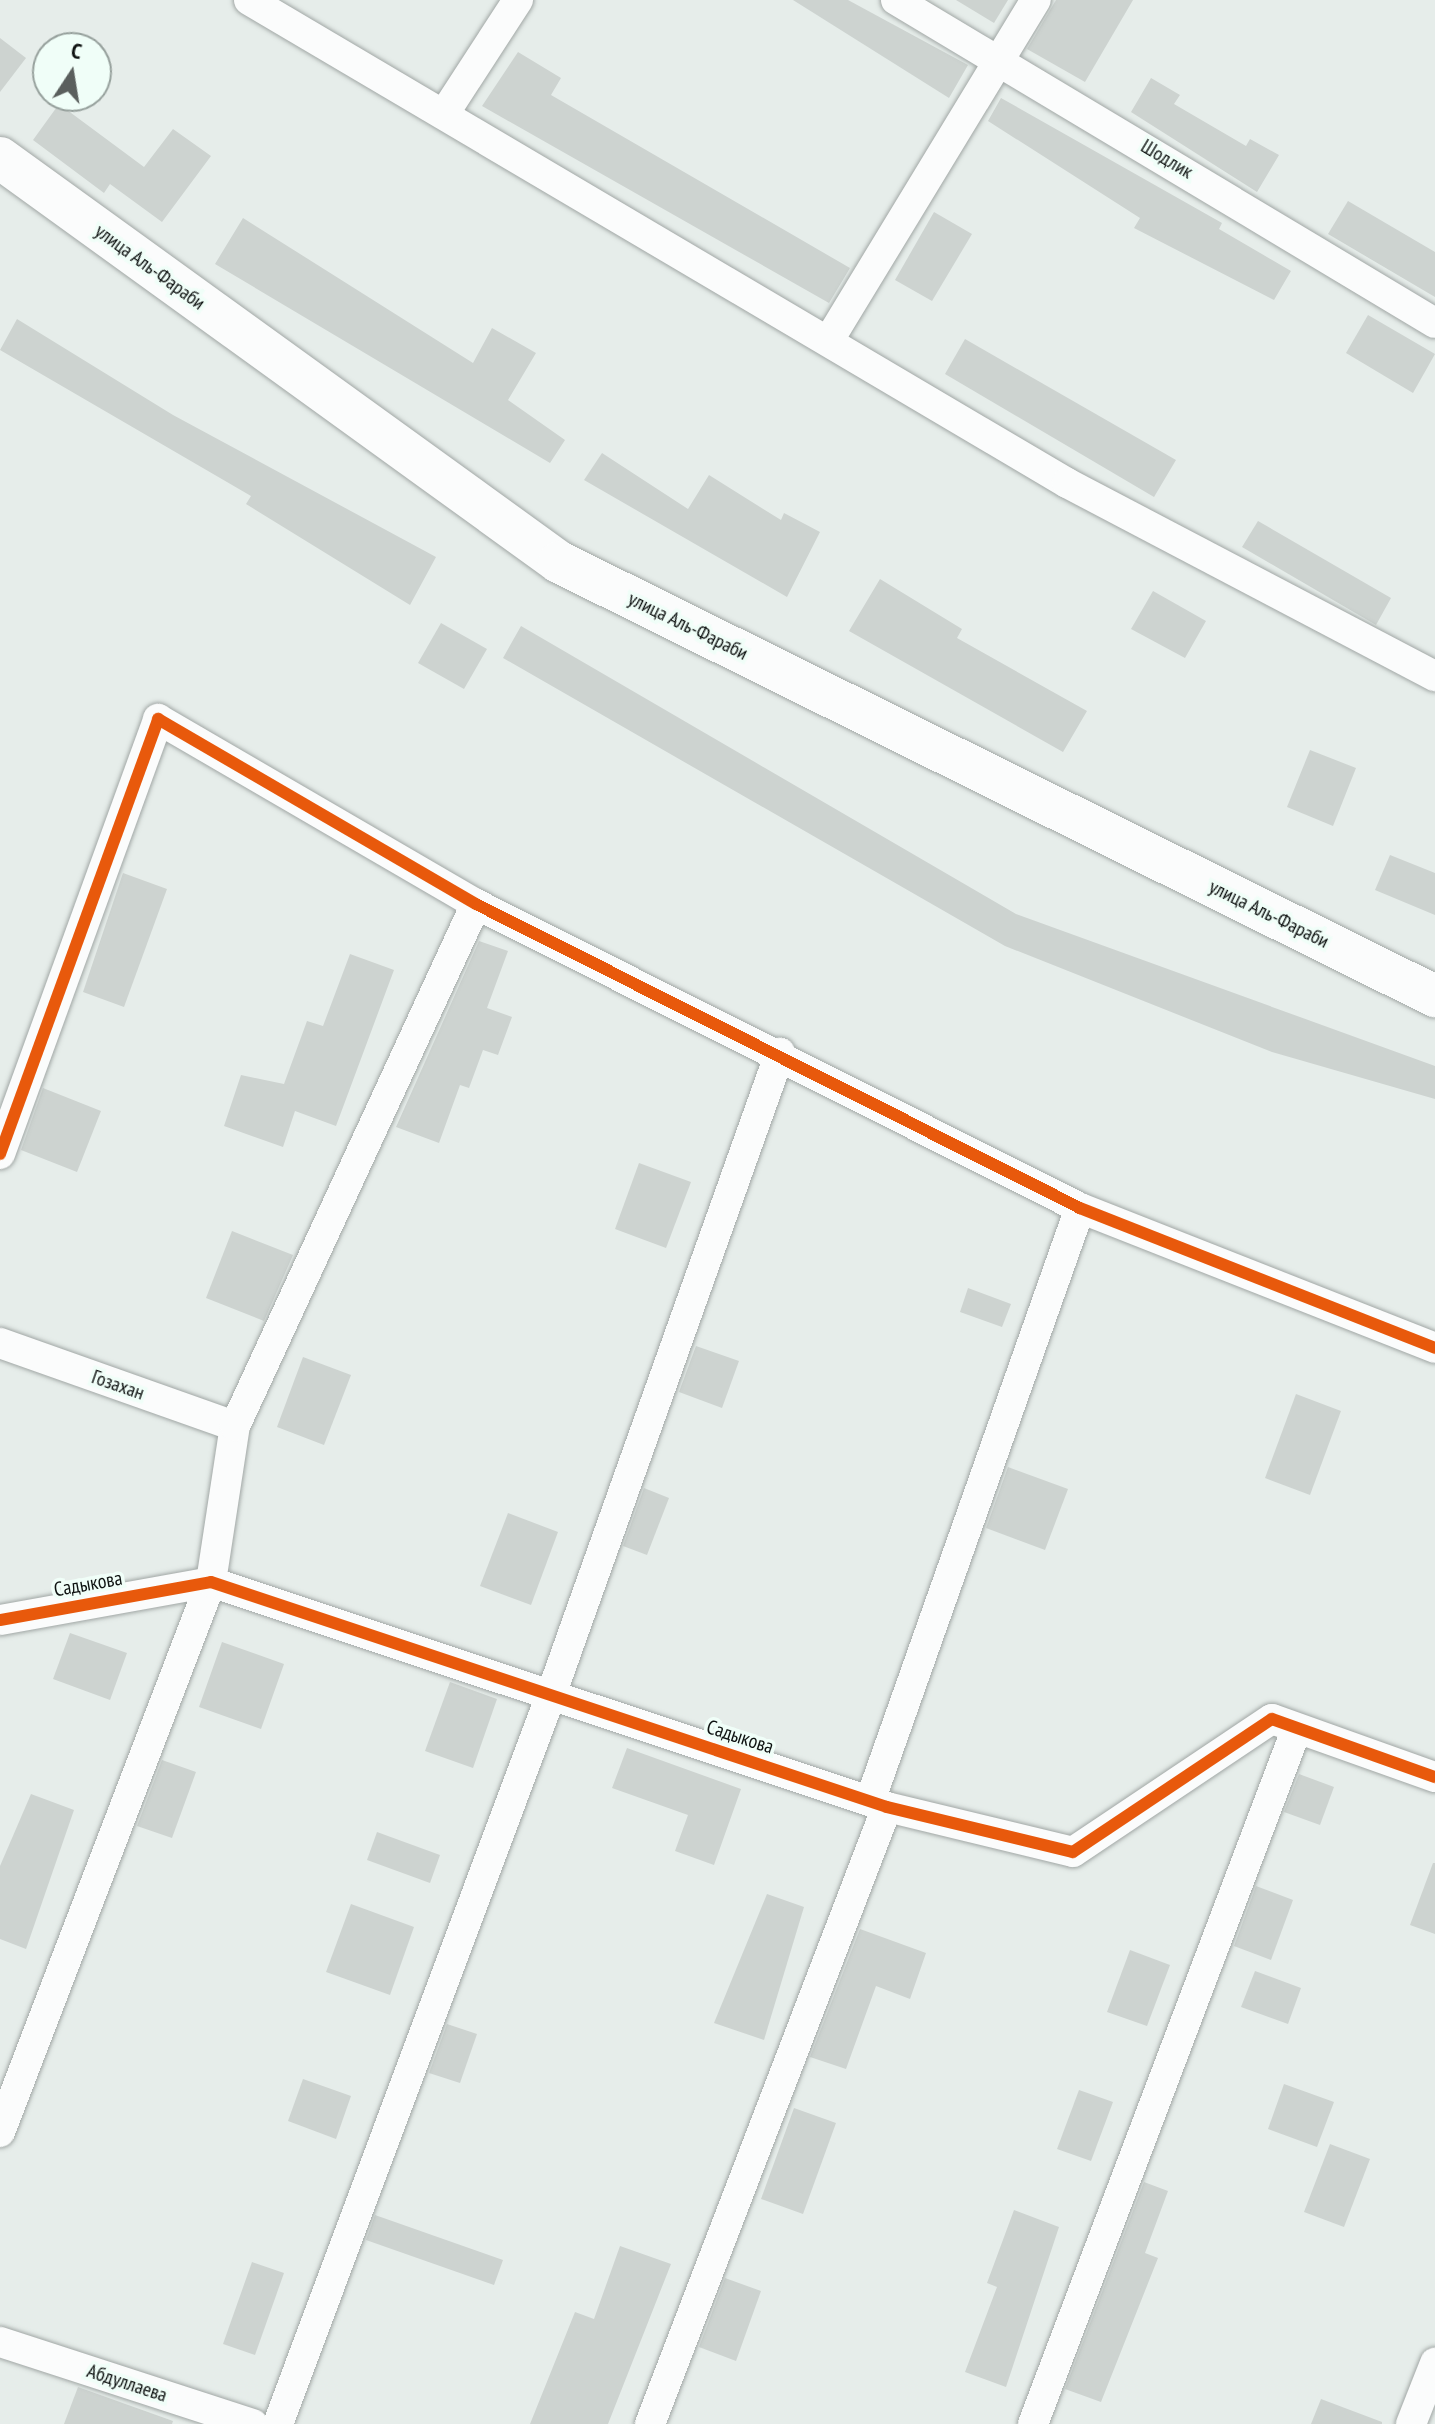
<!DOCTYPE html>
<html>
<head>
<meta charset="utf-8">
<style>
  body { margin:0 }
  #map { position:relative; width:1435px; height:2424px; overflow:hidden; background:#e6edea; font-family:"PT Sans Narrow",sans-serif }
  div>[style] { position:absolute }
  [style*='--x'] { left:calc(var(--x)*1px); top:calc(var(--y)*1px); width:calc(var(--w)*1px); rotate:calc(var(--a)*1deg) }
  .building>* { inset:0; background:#cdd3d0 }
  .roads { filter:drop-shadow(0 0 2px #a1a7a5) drop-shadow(0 0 2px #a1a7a5) }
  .minor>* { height:30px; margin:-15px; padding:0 15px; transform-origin:15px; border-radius:15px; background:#fbfcfc }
  .secondary>* { height:42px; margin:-21px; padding:0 21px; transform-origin:21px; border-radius:21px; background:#fbfcfc }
  .cycleway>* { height:12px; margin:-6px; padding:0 6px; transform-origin:6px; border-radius:6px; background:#e8590c }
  span { translate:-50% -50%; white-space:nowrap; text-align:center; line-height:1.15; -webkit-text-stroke:7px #f0fef8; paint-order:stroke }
  .street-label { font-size:20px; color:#0e1211 }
  .north { position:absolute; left:32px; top:32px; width:80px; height:80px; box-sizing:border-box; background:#f0fef8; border:2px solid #96a09c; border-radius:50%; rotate:12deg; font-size:22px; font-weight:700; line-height:32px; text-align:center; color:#0e1211 }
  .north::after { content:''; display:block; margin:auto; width:28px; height:36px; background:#5a5f5d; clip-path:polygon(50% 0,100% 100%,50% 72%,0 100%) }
</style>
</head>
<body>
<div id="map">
  <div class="building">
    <div style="clip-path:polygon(793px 0,848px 0,968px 65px,949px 98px)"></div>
    <div style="clip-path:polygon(956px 0,1008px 0,994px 23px)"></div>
    <div style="clip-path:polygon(1056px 0,1133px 0,1085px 82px,1027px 49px)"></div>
    <div style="clip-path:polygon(0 38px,26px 58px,0 92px)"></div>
    <div style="clip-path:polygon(518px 52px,561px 78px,551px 95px,850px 268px,829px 303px,482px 106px)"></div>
    <div style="clip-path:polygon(1151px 78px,1180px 95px,1174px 104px,1246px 146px,1250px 139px,1279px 155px,1257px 192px,1131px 112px)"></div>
    <div style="clip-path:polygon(1001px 98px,1222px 223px,1219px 229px,1291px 271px,1274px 300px,1134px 228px,1140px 218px,988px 121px)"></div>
    <div style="clip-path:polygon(59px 104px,144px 167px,173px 129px,211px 156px,162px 222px,110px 184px,104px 193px,33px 140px)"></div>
    <div style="clip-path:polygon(1348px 201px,1435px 252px,1435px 297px,1328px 234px)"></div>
    <div style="clip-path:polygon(934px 212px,972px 234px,932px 301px,895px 280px)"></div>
    <div style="clip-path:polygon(243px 218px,473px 363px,492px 328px,536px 353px,508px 400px,565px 440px,550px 463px,215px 264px)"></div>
    <div style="clip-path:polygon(1368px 315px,1435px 354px,1413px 393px,1346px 353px)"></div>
    <div style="clip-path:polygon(17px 319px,173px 415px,436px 557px,410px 605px,246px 504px,251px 496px,0 350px)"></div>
    <div style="clip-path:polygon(965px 339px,1176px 460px,1154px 497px,945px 374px)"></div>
    <div style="clip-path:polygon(602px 453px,688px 509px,709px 475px,781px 520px,784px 513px,820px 532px,787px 597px,584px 480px)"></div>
    <div style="clip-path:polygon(1258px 521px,1391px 598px,1376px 625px,1242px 547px)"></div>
    <div style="clip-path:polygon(880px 579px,962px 629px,957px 638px,1087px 711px,1063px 752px,849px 631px)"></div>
    <div style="clip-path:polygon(1153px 591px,1206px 621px,1185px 658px,1131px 629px)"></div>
    <div style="clip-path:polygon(441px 623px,487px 649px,464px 689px,418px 663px)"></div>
    <div style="clip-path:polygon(521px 626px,1016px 914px,1435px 1066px,1435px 1099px,1272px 1052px,1005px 946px,503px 658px)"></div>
    <div style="clip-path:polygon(1310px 750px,1356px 768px,1333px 826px,1287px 807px)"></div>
    <div style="clip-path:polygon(1390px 855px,1435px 873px,1435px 915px,1375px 890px)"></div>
    <div style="clip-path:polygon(123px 873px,167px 889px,124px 1007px,83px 992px)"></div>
    <div style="clip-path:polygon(479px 941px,508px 951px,487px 1008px,512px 1017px,498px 1055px,483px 1050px,469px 1088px,460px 1085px,439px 1143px,396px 1127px)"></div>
    <div style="clip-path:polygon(350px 954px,394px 970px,336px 1126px,295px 1111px,283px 1147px,224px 1126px,241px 1075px,284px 1084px,307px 1021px,323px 1026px)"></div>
    <div style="clip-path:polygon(43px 1088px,101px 1111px,77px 1172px,21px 1150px)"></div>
    <div style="clip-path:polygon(639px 1163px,691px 1182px,666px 1248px,615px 1229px)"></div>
    <div style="clip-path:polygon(232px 1231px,293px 1255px,264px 1321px,206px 1298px)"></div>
    <div style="clip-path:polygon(968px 1288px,1011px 1304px,1002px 1327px,960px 1312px)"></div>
    <div style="clip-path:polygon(696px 1346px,739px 1361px,722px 1408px,679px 1392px)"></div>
    <div style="clip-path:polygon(303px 1357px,351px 1375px,324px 1445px,277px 1427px)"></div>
    <div style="clip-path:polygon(1296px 1394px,1341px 1411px,1310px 1495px,1265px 1478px)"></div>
    <div style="clip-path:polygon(1008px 1467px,1068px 1489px,1045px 1550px,986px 1528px)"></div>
    <div style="clip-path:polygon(644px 1488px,669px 1498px,647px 1555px,623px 1546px)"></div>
    <div style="clip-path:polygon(508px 1513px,558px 1532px,531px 1605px,480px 1586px)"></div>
    <div style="clip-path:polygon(70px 1633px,127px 1653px,110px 1700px,53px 1679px)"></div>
    <div style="clip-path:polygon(222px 1642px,284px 1664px,261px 1729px,199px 1707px)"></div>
    <div style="clip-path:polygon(450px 1682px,497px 1699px,473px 1768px,425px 1751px)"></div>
    <div style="clip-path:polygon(627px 1748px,741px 1789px,714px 1865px,675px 1851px,688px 1815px,612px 1788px)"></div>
    <div style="clip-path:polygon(162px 1760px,196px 1772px,172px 1838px,137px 1826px)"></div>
    <div style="clip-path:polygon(1299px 1774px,1334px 1787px,1320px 1825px,1284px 1812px)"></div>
    <div style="clip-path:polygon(31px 1794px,74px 1810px,26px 1949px,0 1939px,0 1866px)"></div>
    <div style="clip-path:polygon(377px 1832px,440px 1855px,430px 1883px,367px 1860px)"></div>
    <div style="clip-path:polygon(1433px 1863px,1435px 1863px,1435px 1934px,1410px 1925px)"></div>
    <div style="clip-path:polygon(1256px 1886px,1293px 1900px,1271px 1960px,1234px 1946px)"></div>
    <div style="clip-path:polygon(767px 1894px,804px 1907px,764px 2040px,714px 2023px)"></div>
    <div style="clip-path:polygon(351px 1904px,414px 1927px,390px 1995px,326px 1972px)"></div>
    <div style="clip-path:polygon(860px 1929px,926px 1953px,910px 1999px,876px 1986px,846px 2069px,810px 2057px)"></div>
    <div style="clip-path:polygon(1130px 1950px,1170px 1965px,1147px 2026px,1107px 2012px)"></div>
    <div style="clip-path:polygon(1255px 1971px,1301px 1988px,1288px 2024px,1241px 2007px)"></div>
    <div style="clip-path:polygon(447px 2024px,477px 2034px,460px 2083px,429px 2073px)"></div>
    <div style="clip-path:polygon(303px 2079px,351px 2096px,336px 2139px,288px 2121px)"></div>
    <div style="clip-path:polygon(1284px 2084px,1334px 2102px,1317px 2147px,1268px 2129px)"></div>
    <div style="clip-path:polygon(1079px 2090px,1113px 2102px,1091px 2161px,1057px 2149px)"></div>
    <div style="clip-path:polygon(794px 2108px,836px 2123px,803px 2214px,761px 2199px)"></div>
    <div style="clip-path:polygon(1330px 2144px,1370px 2159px,1344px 2227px,1304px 2212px)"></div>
    <div style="clip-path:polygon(1144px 2182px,1168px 2191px,1145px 2253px,1158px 2258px,1101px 2402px,1065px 2389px)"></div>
    <div style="clip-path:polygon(1014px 2210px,1059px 2227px,1006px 2387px,965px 2372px,997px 2287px,987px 2283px)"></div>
    <div style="clip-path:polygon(375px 2215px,503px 2260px,494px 2285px,366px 2240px)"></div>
    <div style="clip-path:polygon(620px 2246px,671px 2264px,608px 2424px,530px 2424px,575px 2312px,594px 2319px)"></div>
    <div style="clip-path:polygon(252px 2262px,284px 2273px,255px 2355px,223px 2344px)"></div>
    <div style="clip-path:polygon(725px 2278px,761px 2291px,736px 2361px,699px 2347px)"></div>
    <div style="clip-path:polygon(78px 2387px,173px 2421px,172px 2424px,64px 2424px)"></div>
    <div style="clip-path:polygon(1321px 2399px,1382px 2422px,1382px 2424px,1311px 2424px)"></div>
  </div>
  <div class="roads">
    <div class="minor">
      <div style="--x:249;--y:0;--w:950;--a:30.56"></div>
      <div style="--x:1067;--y:483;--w:416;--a:27.7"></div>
      <div style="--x:896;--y:0;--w:628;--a:30.93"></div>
      <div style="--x:444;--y:114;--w:136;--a:-57"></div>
      <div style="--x:829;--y:340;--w:398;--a:-58.7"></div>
      <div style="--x:0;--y:1154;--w:463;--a:-70"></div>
      <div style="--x:158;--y:719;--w:368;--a:30.2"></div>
      <div style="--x:476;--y:904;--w:676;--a:26.72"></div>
      <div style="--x:1080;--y:1208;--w:382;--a:21.5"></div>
      <div style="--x:0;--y:1343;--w:249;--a:19.5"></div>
      <div style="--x:0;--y:1620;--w:214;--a:-10.2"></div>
      <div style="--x:211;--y:1582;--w:712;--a:18.41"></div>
      <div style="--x:887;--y:1807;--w:191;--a:13.6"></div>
      <div style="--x:1073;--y:1852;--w:239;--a:-33.8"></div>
      <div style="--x:1272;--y:1719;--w:173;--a:19.6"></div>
      <div style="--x:870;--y:1801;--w:629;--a:-70.5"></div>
      <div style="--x:0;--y:2132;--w:589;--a:-69.01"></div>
      <div style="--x:211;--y:1582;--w:158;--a:-81.3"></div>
      <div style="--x:235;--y:1426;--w:575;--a:-65.22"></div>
      <div style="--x:0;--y:2342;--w:266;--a:18"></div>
      <div style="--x:278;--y:2424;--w:778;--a:-69.47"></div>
      <div style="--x:551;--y:1695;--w:682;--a:-70.37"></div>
      <div style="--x:650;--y:2424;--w:661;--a:-68.99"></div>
      <div style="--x:1033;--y:2424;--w:744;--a:-69.23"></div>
      <div style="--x:1411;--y:2424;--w:66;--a:-68.5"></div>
    </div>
    <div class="secondary">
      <div style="--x:0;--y:158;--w:690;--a:35.86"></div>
      <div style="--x:559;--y:562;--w:978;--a:26.36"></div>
    </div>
  </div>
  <div class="cycleway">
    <div style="--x:0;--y:1154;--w:463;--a:-70"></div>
    <div style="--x:158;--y:719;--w:368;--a:30.2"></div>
    <div style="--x:476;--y:904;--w:676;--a:26.72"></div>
    <div style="--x:1080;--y:1208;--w:382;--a:21.5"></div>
    <div style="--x:0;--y:1620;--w:214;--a:-10.2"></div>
    <div style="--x:211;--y:1582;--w:712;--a:18.41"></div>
    <div style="--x:887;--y:1807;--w:191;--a:13.6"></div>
    <div style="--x:1073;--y:1852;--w:239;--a:-33.8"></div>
    <div style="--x:1272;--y:1719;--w:173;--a:19.6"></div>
  </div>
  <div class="street-label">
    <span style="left:1167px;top:159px;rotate:31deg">Шодлик</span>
    <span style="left:150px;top:267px;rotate:36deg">улица Аль-Фараби</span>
    <span style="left:688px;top:626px;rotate:26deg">улица Аль-Фараби</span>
    <span style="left:1269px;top:914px;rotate:26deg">улица Аль-Фараби</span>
    <span style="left:118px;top:1385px;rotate:19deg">Гозахан</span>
    <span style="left:88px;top:1584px;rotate:-10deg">Садыкова</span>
    <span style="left:740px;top:1737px;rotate:18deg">Садыкова</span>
    <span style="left:127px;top:2383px;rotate:18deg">Абдуллаева</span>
  </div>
  <div class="north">С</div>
</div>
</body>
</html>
